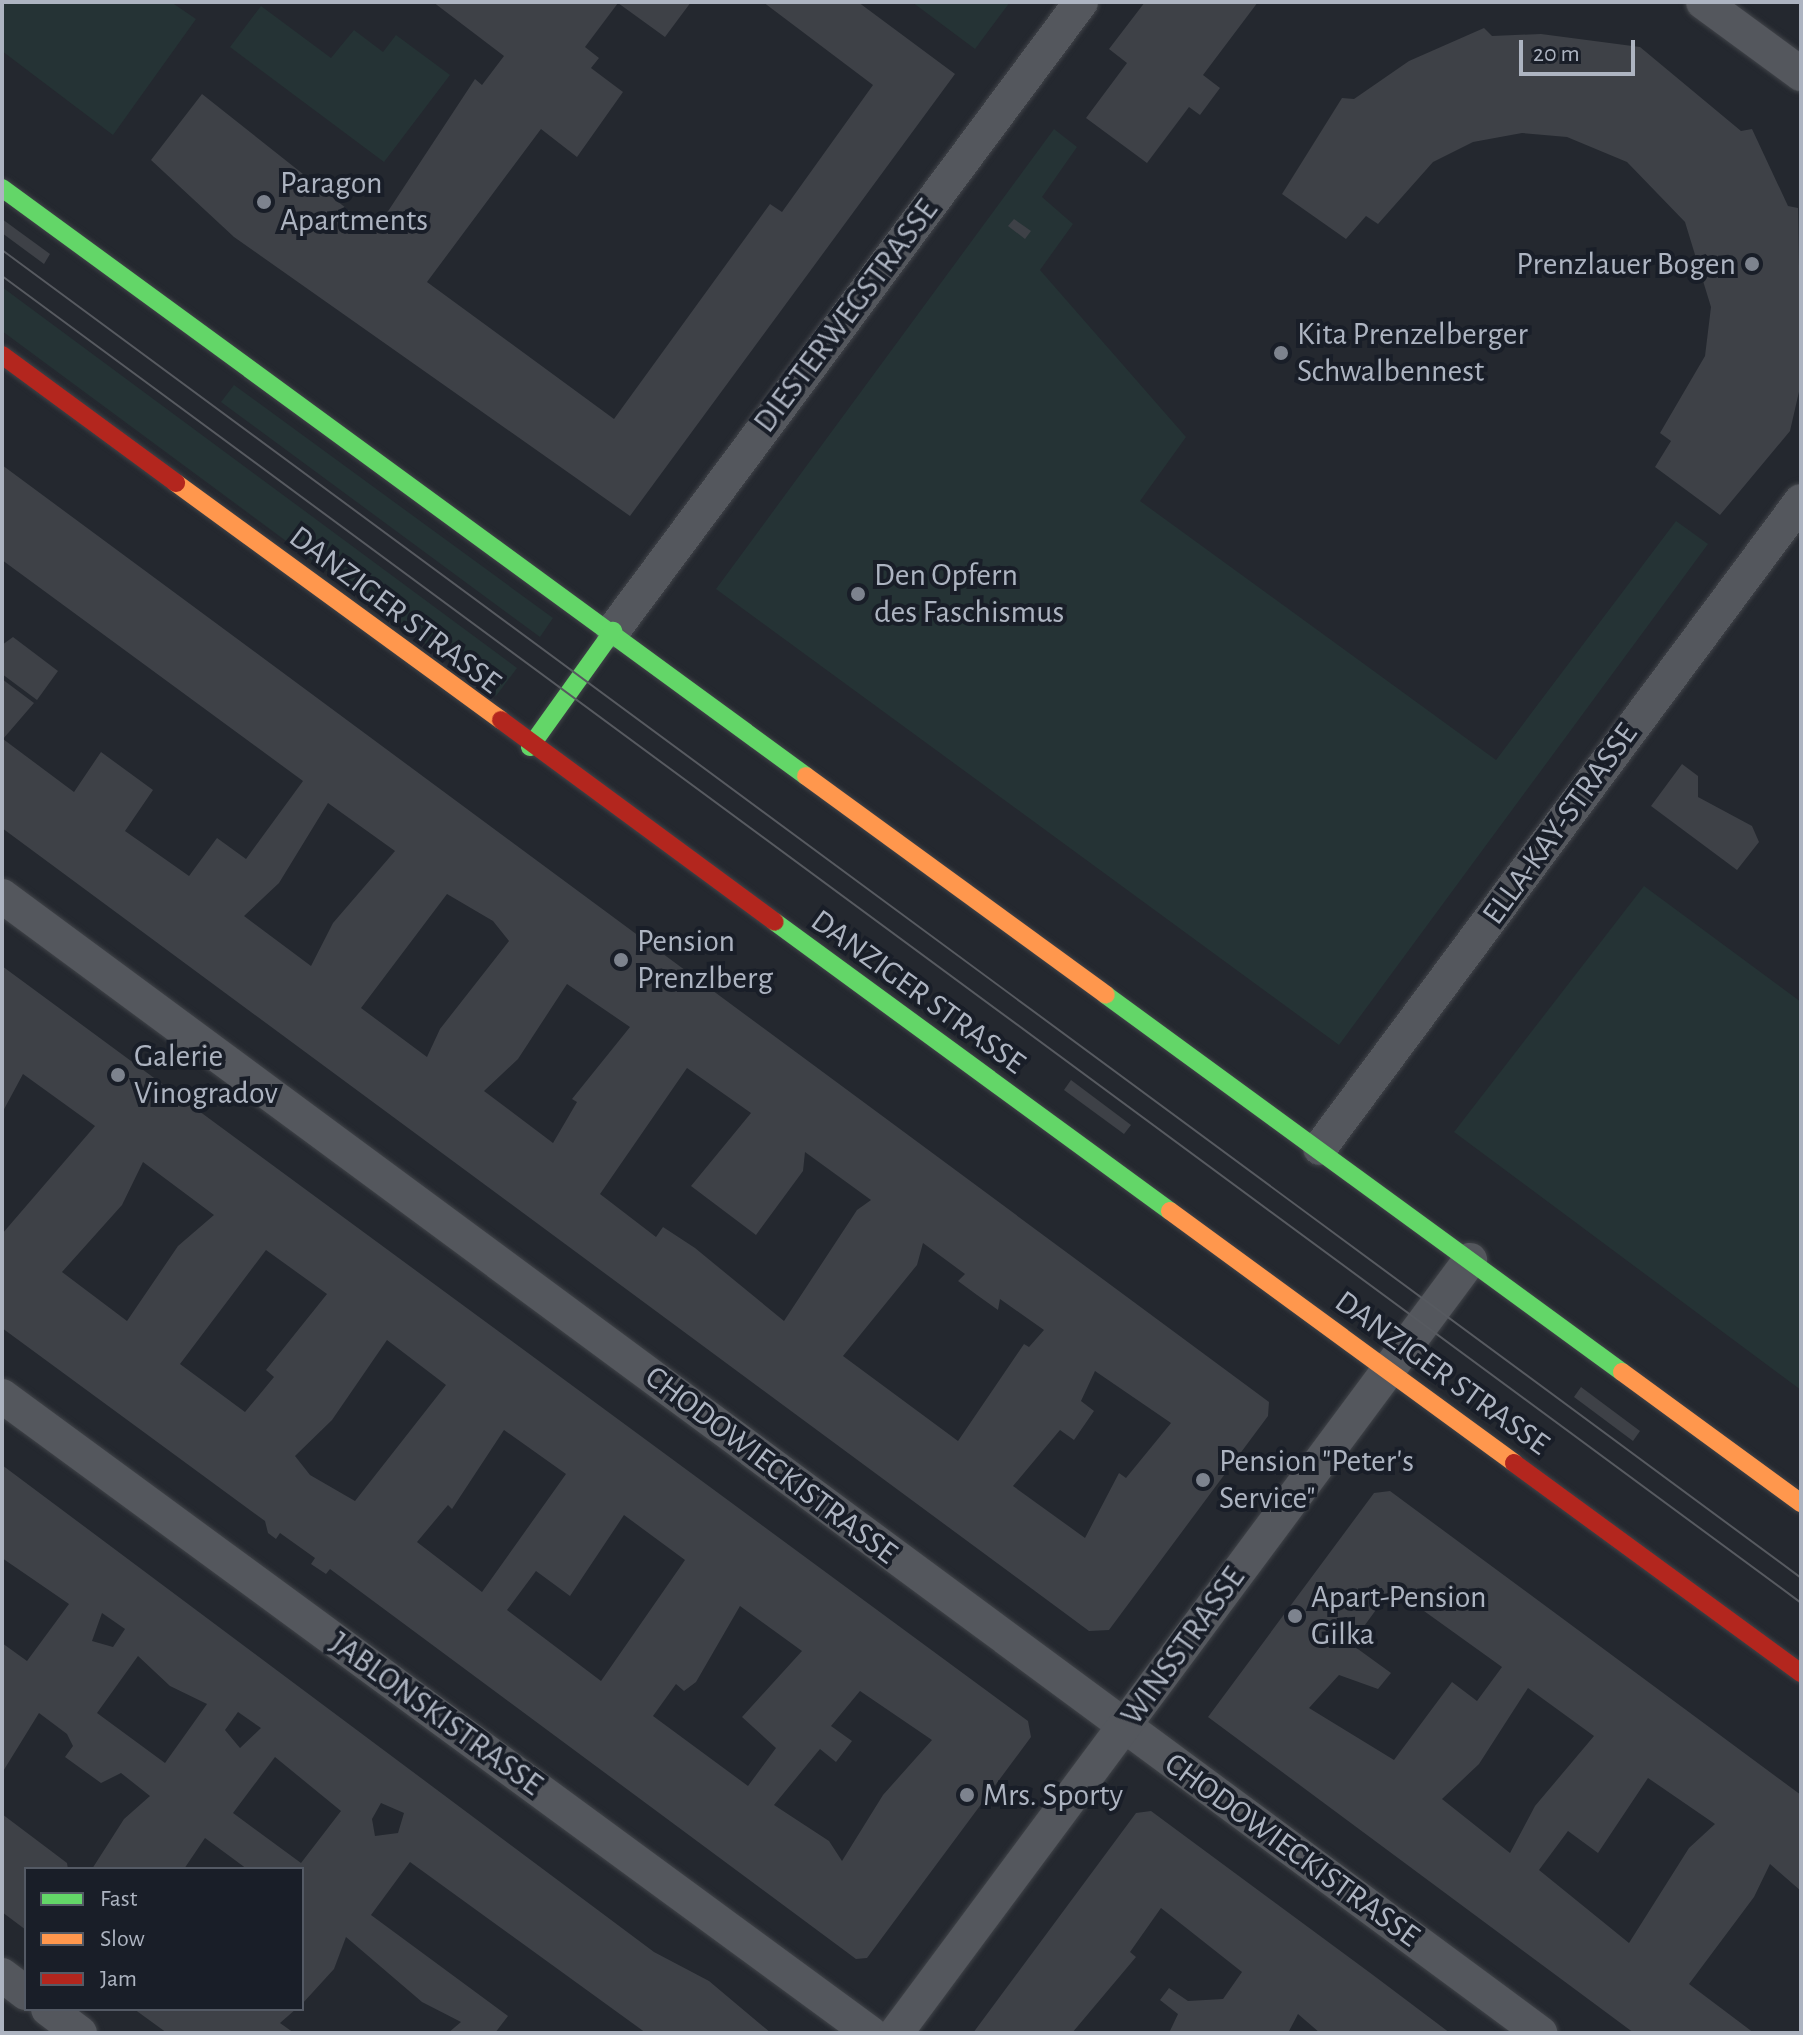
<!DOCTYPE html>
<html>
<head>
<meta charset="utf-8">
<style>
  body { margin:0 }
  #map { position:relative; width:1803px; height:2035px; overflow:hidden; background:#24282f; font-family:"Alegreya Sans",sans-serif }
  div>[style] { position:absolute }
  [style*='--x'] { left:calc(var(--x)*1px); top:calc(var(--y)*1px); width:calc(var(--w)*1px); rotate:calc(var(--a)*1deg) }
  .green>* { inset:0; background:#253335 }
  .building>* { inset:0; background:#3e4147 }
  .roads { filter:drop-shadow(0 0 2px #404348) drop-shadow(0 0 2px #404348) }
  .street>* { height:34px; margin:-17px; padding:0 17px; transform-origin:17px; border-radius:17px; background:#54575d }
  .fast>* { height:18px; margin:-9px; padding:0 9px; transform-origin:9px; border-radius:9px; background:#63d668 }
  .slow>* { height:18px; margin:-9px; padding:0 9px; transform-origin:9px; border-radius:9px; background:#ff974d }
  .jam>* { height:18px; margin:-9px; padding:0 9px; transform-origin:9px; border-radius:9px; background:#b3261e }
  .tram>* { height:2px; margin:-1px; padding:0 1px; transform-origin:1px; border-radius:1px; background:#575a60 }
  .dots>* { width:22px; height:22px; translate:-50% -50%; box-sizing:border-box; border:4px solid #191e28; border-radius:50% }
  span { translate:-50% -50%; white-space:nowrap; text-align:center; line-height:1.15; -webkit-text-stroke:8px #191e28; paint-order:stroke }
  .poi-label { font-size:32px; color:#adb4c1 }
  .left { translate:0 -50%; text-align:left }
  .right { translate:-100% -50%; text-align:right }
  .street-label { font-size:32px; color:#adb4c1 }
  .frame { position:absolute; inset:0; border:4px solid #adb4c1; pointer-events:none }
  .legend { position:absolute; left:24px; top:1867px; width:280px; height:144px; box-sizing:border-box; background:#191e28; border:2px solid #545a65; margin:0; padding:10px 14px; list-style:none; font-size:24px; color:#adb4c1 }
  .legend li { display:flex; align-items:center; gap:16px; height:40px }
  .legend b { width:40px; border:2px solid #545a65 }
  .scale { position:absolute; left:1519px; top:40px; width:116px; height:36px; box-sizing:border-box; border:4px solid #adb4c1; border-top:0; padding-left:10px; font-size:24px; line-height:28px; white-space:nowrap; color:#adb4c1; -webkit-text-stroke:6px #191e28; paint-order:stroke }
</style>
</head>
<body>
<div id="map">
  <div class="green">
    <div style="clip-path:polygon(2px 2px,171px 2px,196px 19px,113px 135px,2px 51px)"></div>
    <div style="clip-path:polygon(912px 2px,1010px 2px,975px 49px)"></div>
    <div style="clip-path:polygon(261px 6px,331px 58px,354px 30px,383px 52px,396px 35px,450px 75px,384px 162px,230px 47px)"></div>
    <div style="clip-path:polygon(1054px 129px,1077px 147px,1042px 197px,1073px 224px,1040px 270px,1186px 437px,1140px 501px,1496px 760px,1676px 521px,1708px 544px,1339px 1045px,716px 589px)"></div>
    <div style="clip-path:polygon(2px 287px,517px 668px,496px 696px,2px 331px)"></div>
    <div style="clip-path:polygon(234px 385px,553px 618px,540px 637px,221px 402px)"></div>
    <div style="clip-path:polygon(1644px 886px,1801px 1002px,1801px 1390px,1454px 1132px)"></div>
  </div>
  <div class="building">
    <div style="clip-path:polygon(433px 2px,691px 2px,665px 37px,618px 3px,585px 47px,599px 58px,591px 68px,623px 92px,577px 157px,541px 129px,427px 282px,614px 419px,770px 204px,782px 212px,873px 85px,763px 2px,858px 2px,955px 74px,630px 516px,234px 237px,151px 160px,202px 94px,375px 231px,475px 79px,482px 85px,504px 56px)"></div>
    <div style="clip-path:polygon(1145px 2px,1258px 2px,1203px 75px,1220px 88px,1200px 115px,1189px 107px,1147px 163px,1086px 118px,1127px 63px,1109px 49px)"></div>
    <div style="clip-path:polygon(1484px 28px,1492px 36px,1541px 34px,1640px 47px,1741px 131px,1752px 129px,1788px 206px,1798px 208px,1801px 383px,1790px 431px,1720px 515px,1655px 467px,1671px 441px,1660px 433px,1705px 356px,1711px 307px,1685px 222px,1627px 162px,1567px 137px,1522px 133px,1473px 142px,1433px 162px,1378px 224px,1366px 216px,1346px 239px,1282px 194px,1342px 98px,1354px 99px,1409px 61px)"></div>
    <div style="clip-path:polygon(2px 219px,50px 254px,44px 264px,2px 233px)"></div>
    <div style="clip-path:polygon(1014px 219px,1031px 231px,1025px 239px,1008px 226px)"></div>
    <div style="clip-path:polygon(evenodd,2px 465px,1269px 1402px,1268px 1416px,1109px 1630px,1089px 1631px,2px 828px,2px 679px,34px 703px,3px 739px,74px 792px,101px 752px,153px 790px,125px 831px,189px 876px,217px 838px,246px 859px,303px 781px,2px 560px,2px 465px,328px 803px,395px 851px,333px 923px,311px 966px,244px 916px,279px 883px,328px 803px,2px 465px,447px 894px,493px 921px,509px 941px,440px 1029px,427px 1057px,361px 1008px,447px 894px,2px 465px,567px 984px,630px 1027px,572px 1099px,577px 1102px,553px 1143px,484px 1091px,518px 1059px,567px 984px,2px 465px,687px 1068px,751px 1113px,691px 1186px,756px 1235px,803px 1171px,805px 1152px,871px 1200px,857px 1210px,784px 1321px,695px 1248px,663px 1227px,656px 1237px,600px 1194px,687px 1068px,2px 465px,923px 1243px,965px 1274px,958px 1281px,977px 1295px,998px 1310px,1000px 1299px,1044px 1330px,1029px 1347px,1024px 1344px,958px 1441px,843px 1356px,917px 1265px,923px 1243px,2px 465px,1095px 1371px,1171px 1423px,1126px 1478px,1119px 1473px,1085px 1538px,1013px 1486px,1060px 1430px,1074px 1440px,1094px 1411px,1081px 1401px,1095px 1371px)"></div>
    <div style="clip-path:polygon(13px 637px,58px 671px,37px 700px,2px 674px,2px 645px)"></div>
    <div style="clip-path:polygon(1682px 764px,1698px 776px,1698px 797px,1752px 826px,1759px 842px,1737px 870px,1651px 806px)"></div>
    <div style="clip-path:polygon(evenodd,2px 966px,1028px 1721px,1031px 1737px,867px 1958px,856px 1959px,330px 1569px,326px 1574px,311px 1564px,315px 1558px,280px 1533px,276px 1539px,268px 1533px,265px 1521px,2px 1328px,2px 1234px,95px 1126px,23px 1074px,2px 1113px,2px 966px,143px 1162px,214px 1215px,178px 1246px,127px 1321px,62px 1272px,122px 1205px,143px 1162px,2px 966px,266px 1250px,327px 1294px,266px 1370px,274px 1377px,245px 1412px,180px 1364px,266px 1250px,2px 966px,387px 1340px,446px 1385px,355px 1501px,310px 1475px,295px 1456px,332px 1420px,387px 1340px,2px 966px,504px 1430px,566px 1474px,482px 1592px,417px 1542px,448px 1505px,452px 1509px,504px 1430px,2px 966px,624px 1515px,685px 1560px,601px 1681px,507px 1610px,536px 1571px,570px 1596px,624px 1515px,2px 966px,740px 1606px,802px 1651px,742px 1717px,776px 1748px,748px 1786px,653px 1716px,676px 1684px,684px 1691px,696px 1682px,740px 1606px,2px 966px,860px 1691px,932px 1740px,883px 1795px,842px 1861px,829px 1841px,774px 1805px,820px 1749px,836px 1762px,852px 1741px,831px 1726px,860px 1691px)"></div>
    <div style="clip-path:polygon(1071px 1080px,1131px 1125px,1124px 1134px,1064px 1090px)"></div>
    <div style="clip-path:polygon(1581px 1387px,1640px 1431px,1633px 1441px,1574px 1397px)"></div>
    <div style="clip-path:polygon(evenodd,2px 1465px,654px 1952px,709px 1981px,771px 2033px,646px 2033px,410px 1862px,371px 1915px,508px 2016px,495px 2033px,448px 2033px,461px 2022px,422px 2002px,346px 1937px,334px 1969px,302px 2004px,302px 1869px,247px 1869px,205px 1838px,184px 1869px,92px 1869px,124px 1819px,150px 1796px,121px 1773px,101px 1783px,65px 1757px,73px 1746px,67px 1734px,39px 1713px,2px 1773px,2px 1643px,27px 1661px,69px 1604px,2px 1558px,2px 1465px,102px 1613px,125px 1629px,113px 1647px,92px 1641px,102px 1613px,2px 1465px,138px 1656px,170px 1686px,207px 1704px,165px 1763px,97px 1713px,138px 1656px,2px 1465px,238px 1712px,261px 1728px,240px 1748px,225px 1730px,238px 1712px,2px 1465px,275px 1757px,341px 1811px,301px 1863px,233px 1813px,275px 1757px,2px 1465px,381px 1803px,404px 1813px,398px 1833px,375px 1836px,372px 1819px,381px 1803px)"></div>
    <div style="clip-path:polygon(evenodd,1390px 1491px,1801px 1795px,1801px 1891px,1770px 1864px,1754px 1897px,1689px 1984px,1754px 2033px,1634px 2033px,1208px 1717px,1374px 1493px,1390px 1491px,1392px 1588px,1502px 1667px,1477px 1701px,1452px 1682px,1394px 1760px,1309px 1708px,1339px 1675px,1378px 1689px,1391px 1673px,1351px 1644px,1392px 1588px,1390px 1491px,1528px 1688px,1594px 1736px,1535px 1806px,1510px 1853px,1442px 1799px,1479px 1764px,1528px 1688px,1390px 1491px,1648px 1778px,1715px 1824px,1689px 1848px,1629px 1943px,1539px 1870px,1568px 1831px,1598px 1853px,1648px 1778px)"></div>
    <div style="clip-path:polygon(1151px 1811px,1373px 1975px,1450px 2033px,1320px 2033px,1298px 2014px,1288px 2033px,1169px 2033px,1178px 2014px,1160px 2000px,1169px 1988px,1188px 2001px,1223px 1999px,1242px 1972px,1161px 1908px,1130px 1952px,1136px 1957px,1072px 2033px,973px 2033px,1136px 1813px)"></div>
    <div style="clip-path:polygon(2px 1814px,67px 1863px,68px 1869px,26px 1869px,26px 1930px,2px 1912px)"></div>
    <div style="clip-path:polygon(134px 2009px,296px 2009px,280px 2023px,294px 2033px,167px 2033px)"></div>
  </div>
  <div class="roads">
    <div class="street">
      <div style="--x:1703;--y:2;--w:122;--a:36.3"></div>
      <div style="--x:613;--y:631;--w:784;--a:-53.35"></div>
      <div style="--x:2;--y:896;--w:1913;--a:36.47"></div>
      <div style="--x:1320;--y:1148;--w:806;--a:-53.37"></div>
      <div style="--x:2;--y:1396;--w:1077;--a:36.27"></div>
      <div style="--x:2;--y:1975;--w:30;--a:37"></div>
      <div style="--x:48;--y:2009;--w:40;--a:37"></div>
      <div style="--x:896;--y:2033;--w:963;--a:-53.4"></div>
    </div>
    <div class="fast">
      <div style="--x:2;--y:188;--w:996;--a:36.18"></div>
      <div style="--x:530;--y:747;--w:143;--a:-54.4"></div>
      <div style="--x:775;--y:922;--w:489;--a:36.2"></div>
      <div style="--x:1106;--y:995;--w:639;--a:36.15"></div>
    </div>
    <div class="slow">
      <div style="--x:176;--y:483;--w:402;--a:36.1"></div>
      <div style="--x:806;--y:776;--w:371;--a:36.1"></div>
      <div style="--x:1170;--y:1211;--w:426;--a:36.2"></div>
      <div style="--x:1622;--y:1372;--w:222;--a:36.2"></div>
    </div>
    <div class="jam">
      <div style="--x:2;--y:355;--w:216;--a:36.3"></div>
      <div style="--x:501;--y:720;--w:340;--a:36.4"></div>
      <div style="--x:1514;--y:1463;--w:356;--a:36.2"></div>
    </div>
  </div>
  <div class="tram">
    <div style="--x:2;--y:250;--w:2236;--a:36.43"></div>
    <div style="--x:2;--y:276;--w:2235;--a:36.41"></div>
  </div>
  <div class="dots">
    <div style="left:264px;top:202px;background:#7d838e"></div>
    <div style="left:1752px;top:264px;background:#7d838e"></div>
    <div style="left:1281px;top:353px;background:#7d838e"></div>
    <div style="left:858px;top:594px;background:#7d838e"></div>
    <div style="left:621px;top:960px;background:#7d838e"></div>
    <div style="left:118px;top:1075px;background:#7d838e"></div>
    <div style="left:1203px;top:1480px;background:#7d838e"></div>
    <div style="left:1295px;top:1616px;background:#7d838e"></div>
    <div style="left:967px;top:1795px;background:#7d838e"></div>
  </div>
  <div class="poi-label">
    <span class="left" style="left:280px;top:202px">Paragon<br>Apartments</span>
    <span class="right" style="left:1736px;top:264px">Prenzlauer Bogen</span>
    <span class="left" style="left:1297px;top:353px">Kita Prenzelberger<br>Schwalbennest</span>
    <span class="left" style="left:874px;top:594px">Den Opfern<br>des Faschismus</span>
    <span class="left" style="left:637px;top:960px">Pension<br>Prenzlberg</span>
    <span class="left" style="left:134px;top:1075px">Galerie<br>Vinogradov</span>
    <span class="left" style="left:1219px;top:1480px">Pension "Peter's<br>Service"</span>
    <span class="left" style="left:1311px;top:1616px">Apart-Pension<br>Gilka</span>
    <span class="left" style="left:983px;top:1795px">Mrs. Sporty</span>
  </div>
  <div class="street-label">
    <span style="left:846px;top:316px;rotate:-53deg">DIESTERWEGSTRASSE</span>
    <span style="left:395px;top:610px;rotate:37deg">DANZIGER STRASSE</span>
    <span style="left:1560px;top:824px;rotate:-54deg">ELLA-KAY-STRASSE</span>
    <span style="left:918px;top:992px;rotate:36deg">DANZIGER STRASSE</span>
    <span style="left:1442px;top:1373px;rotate:36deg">DANZIGER STRASSE</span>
    <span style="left:771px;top:1465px;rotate:37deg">CHODOWIECKISTRASSE</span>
    <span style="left:1183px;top:1646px;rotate:-54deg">WINSSTRASSE</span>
    <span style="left:436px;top:1714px;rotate:36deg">JABLONSKISTRASSE</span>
    <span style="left:1292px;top:1850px;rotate:36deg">CHODOWIECKISTRASSE</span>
  </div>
  <div class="frame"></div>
  <ul class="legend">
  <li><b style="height:10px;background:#63d668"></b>Fast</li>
  <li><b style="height:10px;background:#ff974d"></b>Slow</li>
  <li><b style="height:10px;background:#b3261e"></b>Jam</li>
  </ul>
  <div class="scale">20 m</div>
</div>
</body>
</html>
